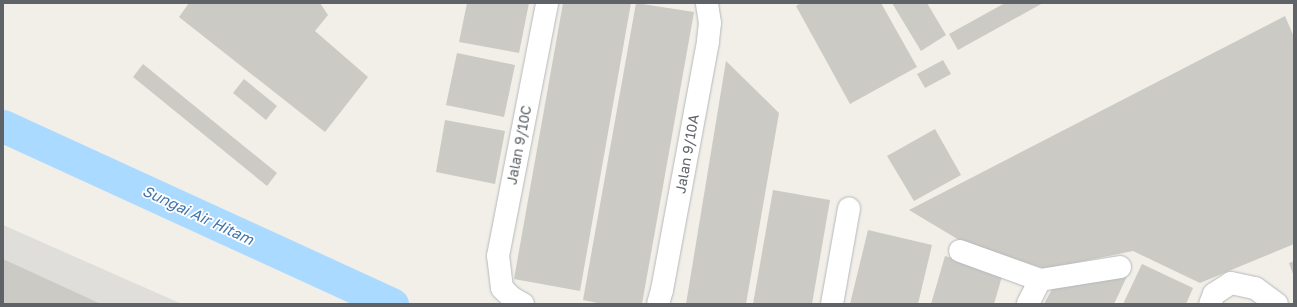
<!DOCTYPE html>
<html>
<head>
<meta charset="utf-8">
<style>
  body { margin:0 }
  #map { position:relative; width:1297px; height:307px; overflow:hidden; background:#f1efe8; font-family:"Golos Text",sans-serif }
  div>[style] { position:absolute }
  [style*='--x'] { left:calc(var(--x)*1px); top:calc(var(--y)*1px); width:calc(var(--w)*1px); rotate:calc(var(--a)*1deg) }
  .industrial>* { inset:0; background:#e0deda }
  .river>* { height:33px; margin:-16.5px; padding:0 16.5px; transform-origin:16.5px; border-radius:16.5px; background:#aadaff }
  .building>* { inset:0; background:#cccac5 }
  .roads { filter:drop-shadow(0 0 1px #b5b8bc) drop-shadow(0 0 1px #b5b8bc) }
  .minor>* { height:22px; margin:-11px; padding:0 11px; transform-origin:11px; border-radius:11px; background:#fff }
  span { translate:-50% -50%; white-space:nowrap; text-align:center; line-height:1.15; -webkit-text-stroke:3.5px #fff; paint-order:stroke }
  .street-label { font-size:14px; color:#5f6368 }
  .water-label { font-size:15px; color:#4174aa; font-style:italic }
  .frame { position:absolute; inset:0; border:4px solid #5f6368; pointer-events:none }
</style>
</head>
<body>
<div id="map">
  <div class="industrial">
    <div style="clip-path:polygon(3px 225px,182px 304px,3px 304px)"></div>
  </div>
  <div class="river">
    <div style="--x:3;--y:126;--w:428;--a:24.6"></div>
  </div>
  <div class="building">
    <div style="clip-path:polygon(189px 3px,320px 3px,328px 15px,315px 31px,368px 77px,325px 132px,179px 17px)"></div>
    <div style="clip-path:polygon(467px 3px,529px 3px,519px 53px,459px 42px)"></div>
    <div style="clip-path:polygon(563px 3px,631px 3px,580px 291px,514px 279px)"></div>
    <div style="clip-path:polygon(636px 3px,694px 12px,642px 304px,602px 304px,583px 300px)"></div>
    <div style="clip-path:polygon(801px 3px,881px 3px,917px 67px,850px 104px,796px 6px)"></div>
    <div style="clip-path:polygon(892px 3px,927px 3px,946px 35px,921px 51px)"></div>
    <div style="clip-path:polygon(1005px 3px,1043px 3px,958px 50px,949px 34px)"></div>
    <div style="clip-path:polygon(1285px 16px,1294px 37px,1294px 244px,1200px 283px,1133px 251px,1045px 269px,959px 240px,909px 210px)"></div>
    <div style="clip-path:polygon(457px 53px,515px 65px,504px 117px,446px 105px)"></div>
    <div style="clip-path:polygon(943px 60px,951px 74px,925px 88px,917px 74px)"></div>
    <div style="clip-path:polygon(726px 61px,779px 113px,746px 304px,686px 304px)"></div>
    <div style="clip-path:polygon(143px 64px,277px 173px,267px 186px,133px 77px)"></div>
    <div style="clip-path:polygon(244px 79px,277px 106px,266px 120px,233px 93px)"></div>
    <div style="clip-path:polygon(445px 120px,505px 131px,495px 184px,436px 172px)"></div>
    <div style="clip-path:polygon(935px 129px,961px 175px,914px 201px,887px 156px)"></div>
    <div style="clip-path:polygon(773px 190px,830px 200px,812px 304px,753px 304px)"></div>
    <div style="clip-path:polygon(868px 230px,932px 245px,918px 304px,850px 304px)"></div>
    <div style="clip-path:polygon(945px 256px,1003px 273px,994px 304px,931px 304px)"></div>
    <div style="clip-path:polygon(3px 259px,101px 304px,3px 304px)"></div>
    <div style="clip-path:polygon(1294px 261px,1294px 277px,1289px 263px)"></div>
    <div style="clip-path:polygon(1142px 264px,1193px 288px,1186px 304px,1123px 304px)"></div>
    <div style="clip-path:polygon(1128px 274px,1114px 304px,1044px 304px,1052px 289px)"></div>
  </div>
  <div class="roads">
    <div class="minor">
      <div style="--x:960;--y:251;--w:85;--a:19.9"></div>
      <div style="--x:1040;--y:280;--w:27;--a:117"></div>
      <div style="--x:1040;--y:280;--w:81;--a:-9.2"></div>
      <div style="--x:523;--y:304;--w:13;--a:-151"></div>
      <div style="--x:512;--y:298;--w:14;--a:-135"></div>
      <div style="--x:502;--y:288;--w:32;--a:-97"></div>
      <div style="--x:498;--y:256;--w:258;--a:-79"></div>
      <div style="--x:658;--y:304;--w:15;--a:-74"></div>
      <div style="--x:662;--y:290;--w:253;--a:-79.5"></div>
      <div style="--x:708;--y:41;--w:18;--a:-84"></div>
      <div style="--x:710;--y:23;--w:20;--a:-99"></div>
      <div style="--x:832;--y:304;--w:97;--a:-79.9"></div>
      <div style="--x:1210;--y:304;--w:11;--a:-68"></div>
      <div style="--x:1214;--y:294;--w:20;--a:-33"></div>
      <div style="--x:1231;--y:283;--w:25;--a:12"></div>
      <div style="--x:1255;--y:288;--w:27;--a:36"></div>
    </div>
  </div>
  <div class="street-label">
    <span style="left:519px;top:145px;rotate:-79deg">Jalan 9/10C</span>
    <span style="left:687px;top:154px;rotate:-80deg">Jalan 9/10A</span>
  </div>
  <div class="water-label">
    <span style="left:198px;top:215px;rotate:25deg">Sungai Air Hitam</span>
  </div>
  <div class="frame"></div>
</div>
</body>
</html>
